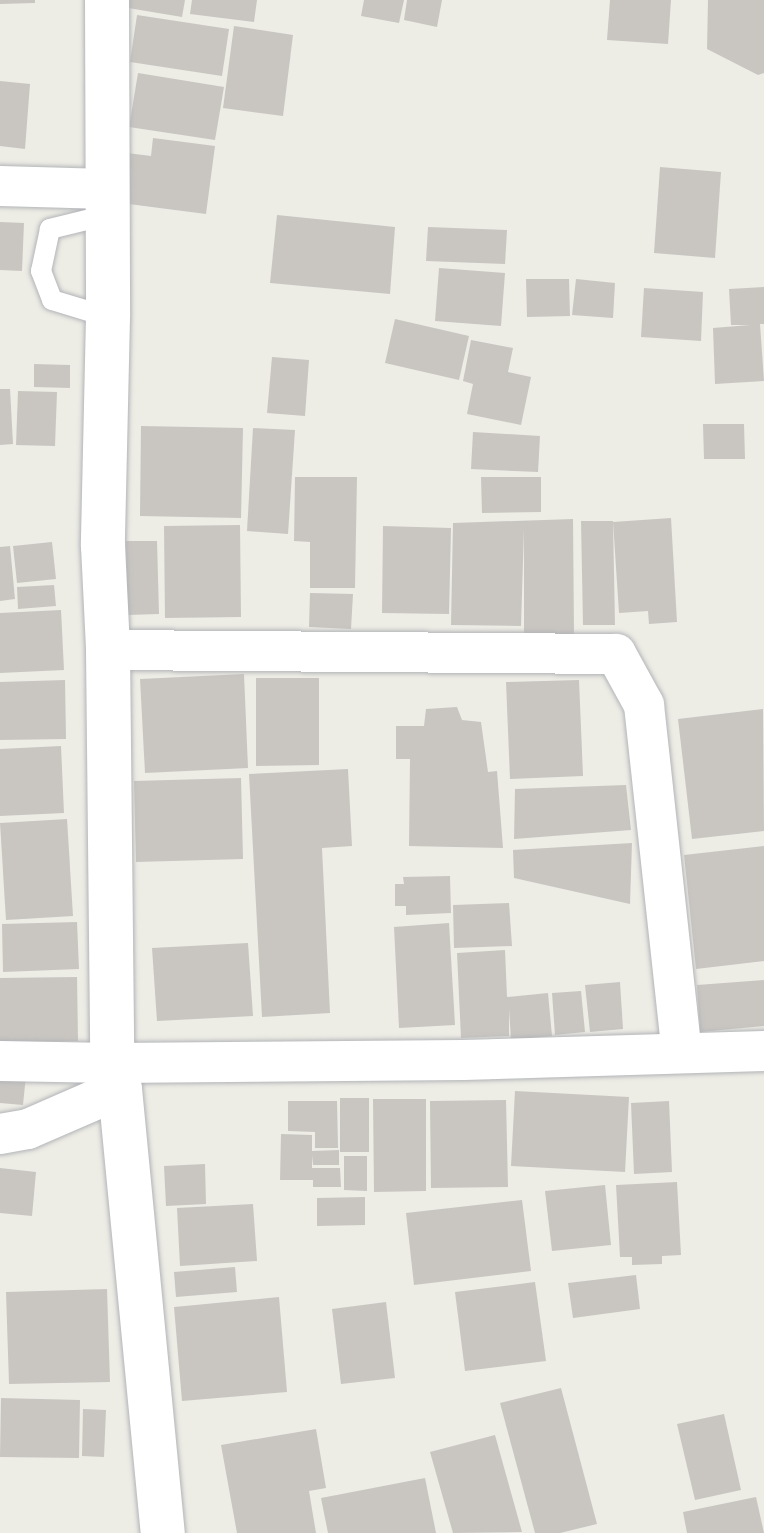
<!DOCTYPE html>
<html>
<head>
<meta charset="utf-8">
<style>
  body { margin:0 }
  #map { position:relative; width:764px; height:1533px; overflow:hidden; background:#edece5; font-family:"Fira Sans Condensed",sans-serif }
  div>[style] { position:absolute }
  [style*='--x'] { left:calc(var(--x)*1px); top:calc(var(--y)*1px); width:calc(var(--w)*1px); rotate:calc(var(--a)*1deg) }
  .building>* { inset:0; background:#c9c6c2 }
  .roads { filter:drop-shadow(0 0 2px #b2b4b8) drop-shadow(0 0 2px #b2b4b8) }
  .service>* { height:20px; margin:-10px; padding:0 10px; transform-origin:10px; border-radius:10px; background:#fff }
  .minor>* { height:40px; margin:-20px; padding:0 20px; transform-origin:20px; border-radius:20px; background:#fff }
  .tertiary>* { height:44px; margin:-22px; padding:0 22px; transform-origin:22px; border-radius:22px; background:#fff }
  span { translate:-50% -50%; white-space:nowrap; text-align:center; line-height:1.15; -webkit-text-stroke:6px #fff; paint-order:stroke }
</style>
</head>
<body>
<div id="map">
  <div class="building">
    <div style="clip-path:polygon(0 0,35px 0,35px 3px,0 4px)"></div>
    <div style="clip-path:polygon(129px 0,185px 0,182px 17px,128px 8px)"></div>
    <div style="clip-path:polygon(192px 0,257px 0,254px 22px,190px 14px)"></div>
    <div style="clip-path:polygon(364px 0,404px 0,399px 23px,361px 16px)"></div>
    <div style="clip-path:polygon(407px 0,442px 0,437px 27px,404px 20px)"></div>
    <div style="clip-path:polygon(610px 0,671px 0,668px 44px,607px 40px)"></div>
    <div style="clip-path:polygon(708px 0,764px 0,764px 73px,758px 75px,707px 49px)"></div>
    <div style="clip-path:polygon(137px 15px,229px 29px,222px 76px,130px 62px)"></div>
    <div style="clip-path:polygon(234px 26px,293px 35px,283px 116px,223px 108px)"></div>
    <div style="clip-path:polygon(138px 73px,224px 87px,215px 140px,129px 127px)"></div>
    <div style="clip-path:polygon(0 81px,30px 84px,25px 149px,0 146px)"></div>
    <div style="clip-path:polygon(153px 138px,215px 146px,206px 214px,121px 203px,127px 153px,151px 156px)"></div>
    <div style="clip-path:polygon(660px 167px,721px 172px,715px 258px,654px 253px)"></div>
    <div style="clip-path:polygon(277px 215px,395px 227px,390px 294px,270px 283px)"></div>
    <div style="clip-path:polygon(0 222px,24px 223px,22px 271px,0 270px)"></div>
    <div style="clip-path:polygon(428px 227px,507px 230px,505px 264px,426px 261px)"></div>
    <div style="clip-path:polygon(439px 268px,505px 273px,501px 326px,435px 321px)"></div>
    <div style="clip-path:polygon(526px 279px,569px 279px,570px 316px,527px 317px)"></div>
    <div style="clip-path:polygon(576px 279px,615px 283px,613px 318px,572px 315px)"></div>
    <div style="clip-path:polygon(764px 287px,764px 324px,760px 324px,764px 381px,715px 384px,713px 328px,750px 325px,731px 325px,729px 289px)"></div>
    <div style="clip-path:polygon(644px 288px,703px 292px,701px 341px,641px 337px)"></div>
    <div style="clip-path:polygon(395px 319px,469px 336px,459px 380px,385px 363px)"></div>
    <div style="clip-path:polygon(471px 340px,513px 348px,508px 372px,531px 377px,521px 425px,467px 414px,473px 384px,463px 381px)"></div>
    <div style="clip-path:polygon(272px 357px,309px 360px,305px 416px,267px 413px)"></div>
    <div style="clip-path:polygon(34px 364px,70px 365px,70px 388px,34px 387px)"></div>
    <div style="clip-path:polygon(0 389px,10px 389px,13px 444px,0 445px)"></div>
    <div style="clip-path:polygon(18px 391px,57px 392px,55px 446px,16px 445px)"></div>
    <div style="clip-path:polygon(703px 424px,744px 424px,745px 459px,704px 459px)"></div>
    <div style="clip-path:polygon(141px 426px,243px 428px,241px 518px,140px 516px)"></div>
    <div style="clip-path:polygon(253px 428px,295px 430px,288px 534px,247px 531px)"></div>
    <div style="clip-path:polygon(473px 432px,540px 436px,538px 472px,471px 469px)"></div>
    <div style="clip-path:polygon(295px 477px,357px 477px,355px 588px,310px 588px,310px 542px,294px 541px)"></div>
    <div style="clip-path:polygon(481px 477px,541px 477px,541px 512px,482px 513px)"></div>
    <div style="clip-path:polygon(671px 518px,677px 622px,649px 624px,648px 611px,619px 613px,613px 522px)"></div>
    <div style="clip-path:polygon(573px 519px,574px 634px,524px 634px,524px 529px,521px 626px,451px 625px,453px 523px)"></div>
    <div style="clip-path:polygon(581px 521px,613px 521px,615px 625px,583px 625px)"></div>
    <div style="clip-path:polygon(240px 525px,241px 617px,165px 618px,164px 526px)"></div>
    <div style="clip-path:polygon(383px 526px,451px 528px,449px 614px,382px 613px)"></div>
    <div style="clip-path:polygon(126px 541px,157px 541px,159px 614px,127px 615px)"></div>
    <div style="clip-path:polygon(52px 542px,56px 579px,17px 583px,13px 546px)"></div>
    <div style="clip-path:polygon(10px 546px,15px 599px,0 601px,0 547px)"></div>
    <div style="clip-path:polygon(54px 585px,56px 606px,18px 609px,17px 587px)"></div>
    <div style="clip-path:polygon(310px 593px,353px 594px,351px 629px,309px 627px)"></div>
    <div style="clip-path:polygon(61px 610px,64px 670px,0 673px,0 613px)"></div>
    <div style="clip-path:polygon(244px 674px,248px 768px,145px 773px,140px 679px)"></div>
    <div style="clip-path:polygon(256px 678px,319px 678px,319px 765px,256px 766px)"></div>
    <div style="clip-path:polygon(65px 680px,66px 739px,0 740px,0 682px)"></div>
    <div style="clip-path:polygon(579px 680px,583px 776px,510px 779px,506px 682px)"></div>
    <div style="clip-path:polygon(457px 707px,462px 720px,481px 722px,488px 772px,497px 771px,503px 848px,409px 846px,410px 759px,396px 759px,396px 726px,424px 726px,426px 709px)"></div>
    <div style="clip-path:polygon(763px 709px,764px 831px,692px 839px,678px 719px)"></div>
    <div style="clip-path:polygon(61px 746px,64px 813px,0 816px,0 749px)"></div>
    <div style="clip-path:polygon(348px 769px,352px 846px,322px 848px,330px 1013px,262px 1017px,249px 774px)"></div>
    <div style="clip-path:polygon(241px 778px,243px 859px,136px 862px,134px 781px)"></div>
    <div style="clip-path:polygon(626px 785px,631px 830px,514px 839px,515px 789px)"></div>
    <div style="clip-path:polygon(67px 819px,73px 916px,6px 920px,0 823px)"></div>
    <div style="clip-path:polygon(632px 843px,630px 904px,514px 878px,513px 850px)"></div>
    <div style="clip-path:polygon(764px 846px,764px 961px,696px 969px,684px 855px)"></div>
    <div style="clip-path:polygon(450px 876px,451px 913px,406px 915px,406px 906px,395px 906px,395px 884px,404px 884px,403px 877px)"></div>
    <div style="clip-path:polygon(509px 903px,512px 946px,454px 948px,453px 905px)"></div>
    <div style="clip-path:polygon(77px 922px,79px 969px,3px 972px,2px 924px)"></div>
    <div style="clip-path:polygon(449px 923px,455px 1025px,399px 1028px,394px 927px)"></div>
    <div style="clip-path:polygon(248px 943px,253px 1016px,157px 1021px,152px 948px)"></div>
    <div style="clip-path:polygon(505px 950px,507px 997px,548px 993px,552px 1036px,511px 1040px,509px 1009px,509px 1036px,461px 1038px,457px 953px)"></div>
    <div style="clip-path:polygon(77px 977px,78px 1041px,0 1043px,0 978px)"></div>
    <div style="clip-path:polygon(764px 980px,764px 1026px,700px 1032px,697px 985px)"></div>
    <div style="clip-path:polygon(620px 982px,623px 1029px,590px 1032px,585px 985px)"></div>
    <div style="clip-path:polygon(581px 991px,585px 1032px,555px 1035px,552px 993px)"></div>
    <div style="clip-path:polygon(0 1073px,26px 1075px,23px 1105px,0 1103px)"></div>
    <div style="clip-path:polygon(515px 1091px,629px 1097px,625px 1172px,511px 1166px)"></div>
    <div style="clip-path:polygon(340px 1098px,369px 1098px,369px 1152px,340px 1152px)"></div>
    <div style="clip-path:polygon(373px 1099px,426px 1099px,426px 1191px,374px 1192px)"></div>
    <div style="clip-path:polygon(506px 1100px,508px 1187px,431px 1188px,430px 1101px)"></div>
    <div style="clip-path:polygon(288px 1101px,337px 1101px,338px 1148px,315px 1148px,315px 1132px,288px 1131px)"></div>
    <div style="clip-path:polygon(669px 1101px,672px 1172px,634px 1174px,631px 1103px)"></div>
    <div style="clip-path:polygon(281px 1134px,312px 1135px,312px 1151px,339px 1150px,339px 1165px,313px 1165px,312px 1155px,312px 1168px,340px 1168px,341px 1187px,313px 1187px,313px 1180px,280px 1180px)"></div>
    <div style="clip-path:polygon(344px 1156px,367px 1156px,367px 1191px,344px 1190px)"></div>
    <div style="clip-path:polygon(205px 1164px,206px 1204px,166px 1206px,164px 1166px)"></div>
    <div style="clip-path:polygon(0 1168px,36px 1172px,32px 1216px,0 1213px)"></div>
    <div style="clip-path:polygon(677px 1182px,681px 1255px,662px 1256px,662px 1264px,632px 1265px,632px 1257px,620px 1257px,616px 1185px)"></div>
    <div style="clip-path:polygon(605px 1185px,611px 1245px,552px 1251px,545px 1191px)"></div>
    <div style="clip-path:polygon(365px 1197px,365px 1225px,317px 1226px,317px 1198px)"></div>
    <div style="clip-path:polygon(522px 1200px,531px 1271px,414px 1285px,406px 1213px)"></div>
    <div style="clip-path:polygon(253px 1204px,257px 1261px,180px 1266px,177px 1208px)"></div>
    <div style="clip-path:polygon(235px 1267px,237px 1292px,176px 1297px,174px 1272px)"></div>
    <div style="clip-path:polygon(636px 1275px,640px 1309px,573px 1318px,568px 1283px)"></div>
    <div style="clip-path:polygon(535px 1282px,546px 1361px,465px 1371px,455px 1292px)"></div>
    <div style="clip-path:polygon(107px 1289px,110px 1382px,9px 1384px,6px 1292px)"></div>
    <div style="clip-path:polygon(279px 1297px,287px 1392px,182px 1401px,174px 1307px)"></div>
    <div style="clip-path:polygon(386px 1302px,395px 1378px,341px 1384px,332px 1309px)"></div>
    <div style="clip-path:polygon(561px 1388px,597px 1524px,560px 1533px,535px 1533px,500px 1403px)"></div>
    <div style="clip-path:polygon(1px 1398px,80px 1400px,79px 1458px,0 1457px)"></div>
    <div style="clip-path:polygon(83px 1409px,106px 1410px,104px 1457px,82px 1456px)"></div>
    <div style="clip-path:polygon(724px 1414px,741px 1490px,695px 1500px,677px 1424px)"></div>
    <div style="clip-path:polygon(316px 1429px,326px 1488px,309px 1491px,316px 1533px,237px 1533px,221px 1445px)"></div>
    <div style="clip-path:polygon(495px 1435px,522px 1532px,453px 1533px,430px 1452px)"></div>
    <div style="clip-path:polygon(425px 1478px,436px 1533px,328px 1533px,321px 1498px)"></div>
    <div style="clip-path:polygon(756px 1497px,764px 1533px,687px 1533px,683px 1512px)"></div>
  </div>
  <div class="roads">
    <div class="service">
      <div style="--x:107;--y:215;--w:59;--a:166.2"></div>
      <div style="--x:50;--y:229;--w:43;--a:102.1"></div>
      <div style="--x:41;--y:271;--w:31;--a:69"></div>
      <div style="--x:52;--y:300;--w:59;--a:16.9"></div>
    </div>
    <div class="minor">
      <div style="--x:0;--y:186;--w:107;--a:1.6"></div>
      <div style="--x:108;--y:650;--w:508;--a:0.45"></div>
      <div style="--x:616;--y:654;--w:58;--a:61.2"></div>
      <div style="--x:644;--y:705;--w:349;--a:83.8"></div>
      <div style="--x:0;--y:1061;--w:112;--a:1"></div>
      <div style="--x:112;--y:1063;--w:351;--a:-0.5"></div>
      <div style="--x:463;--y:1060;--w:301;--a:-1.7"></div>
      <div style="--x:0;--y:1134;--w:28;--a:-10"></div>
      <div style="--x:28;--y:1129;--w:100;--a:-23.5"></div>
    </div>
    <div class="tertiary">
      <div style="--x:107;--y:0;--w:317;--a:89.8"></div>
      <div style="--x:108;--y:317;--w:229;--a:91.3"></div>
      <div style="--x:103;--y:546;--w:104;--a:87.2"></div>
      <div style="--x:108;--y:650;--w:413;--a:89.4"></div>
      <div style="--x:112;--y:1063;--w:27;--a:73"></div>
      <div style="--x:120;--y:1089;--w:446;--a:84.5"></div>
    </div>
  </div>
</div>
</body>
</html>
